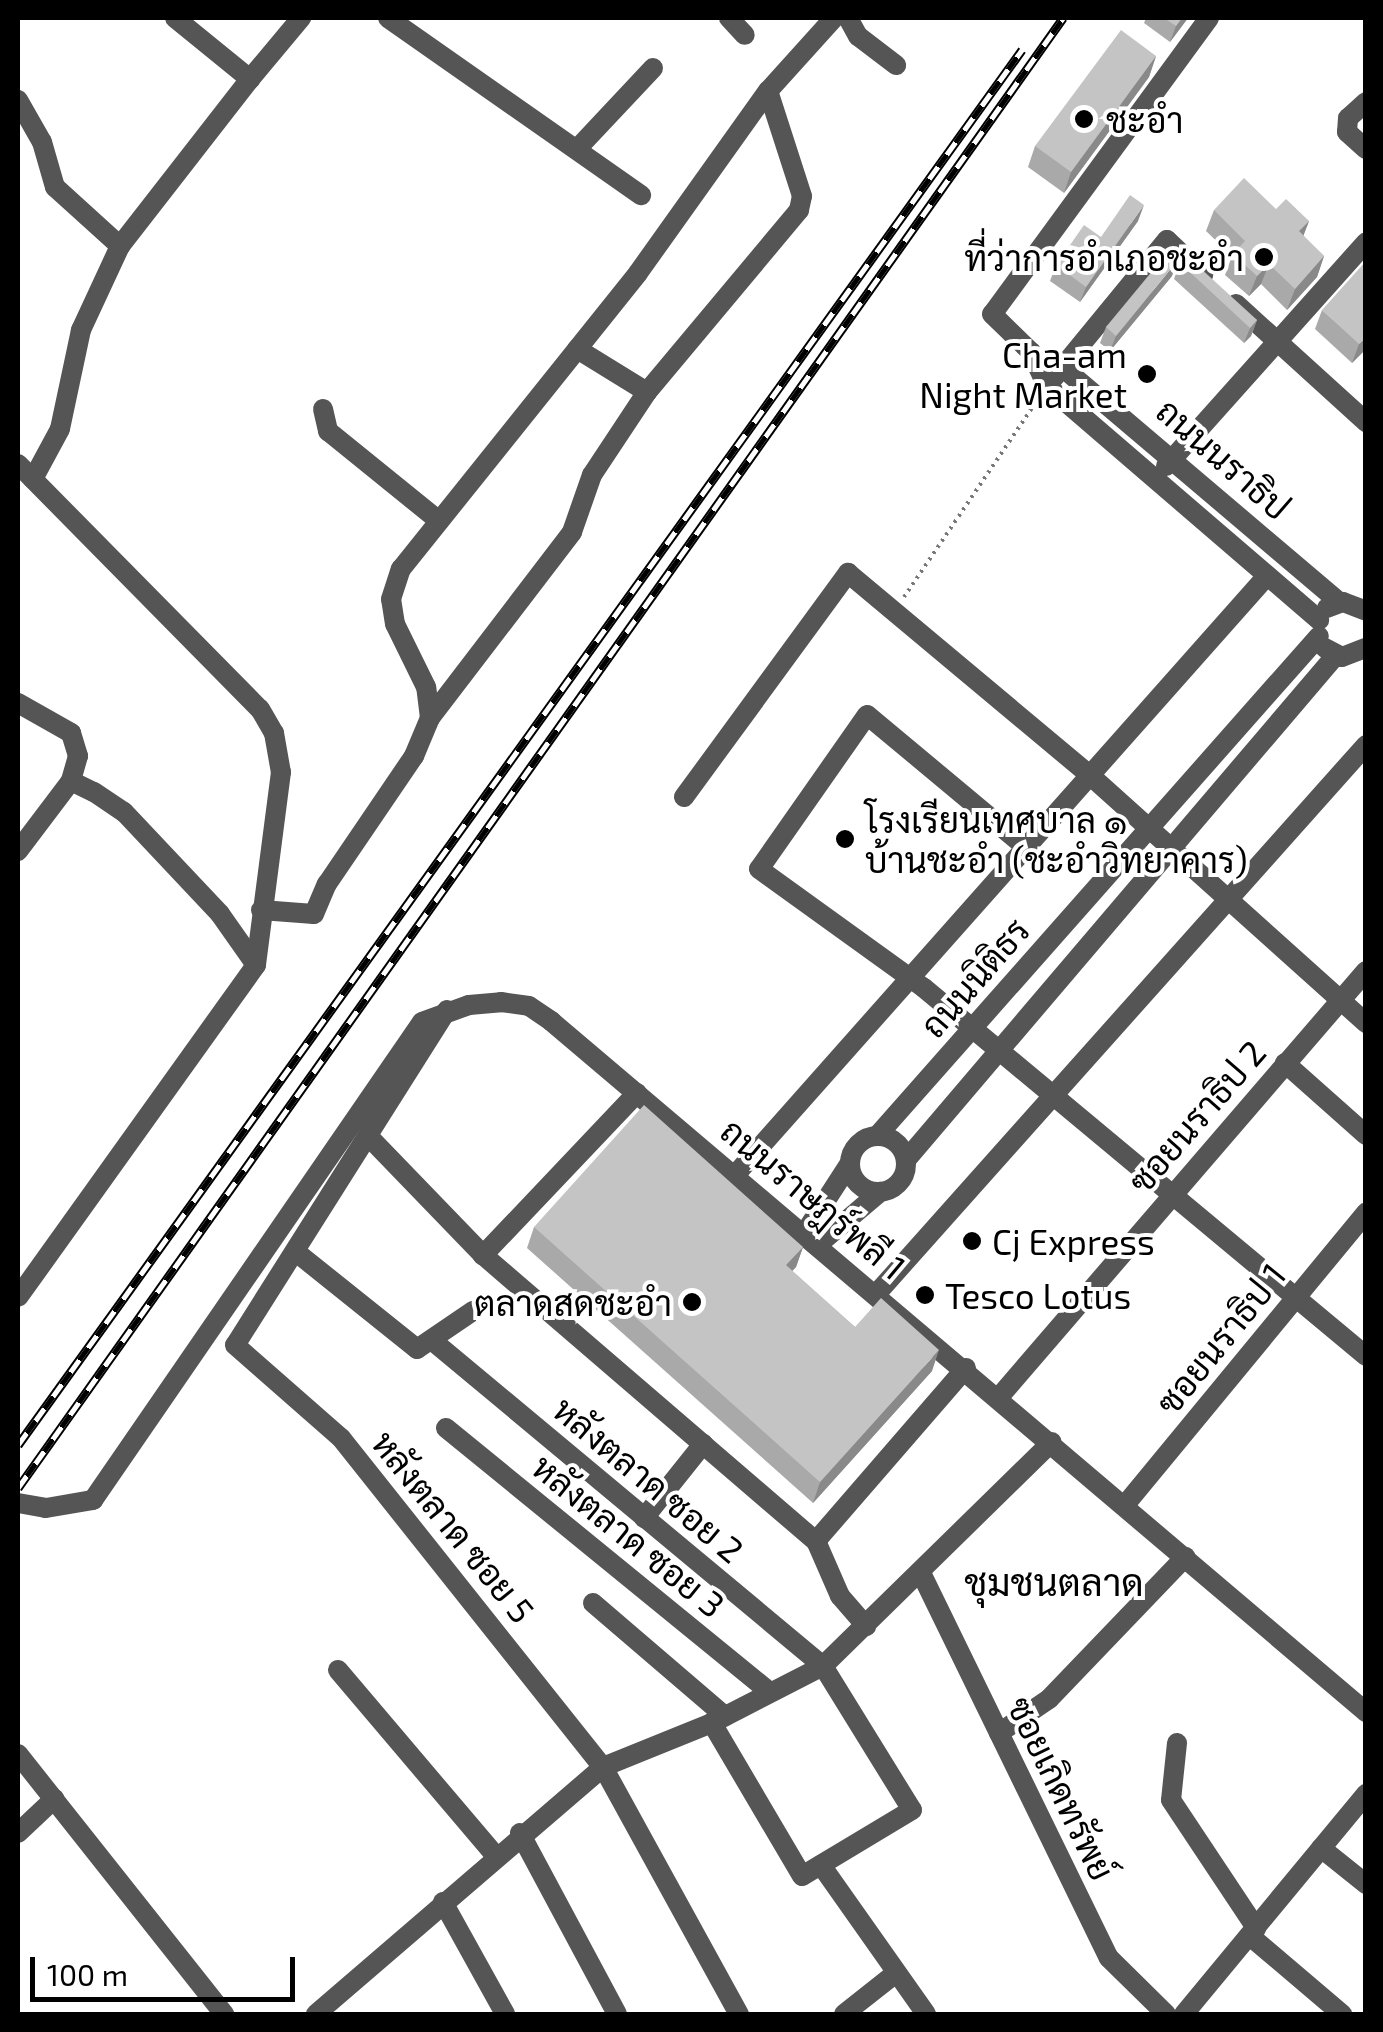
<!DOCTYPE html>
<html>
<head>
<meta charset="utf-8">
<style>
  body { margin:0 }
  #map { position:relative; width:1383px; height:2032px; overflow:hidden; background:#fff; font-family:"Exo 2",Sarabun,sans-serif }
  div>[style] { position:absolute }
  [style*='--x'] { left:calc(var(--x)*1px); top:calc(var(--y)*1px); width:calc(var(--w)*1px); rotate:calc(var(--a)*1deg) }
  .path>* { height:4px; margin-top:-2px; transform-origin:0; background:repeating-linear-gradient(90deg,#777 0 2.5px,transparent 0 7.5px) }
  .minor>* { height:20px; margin:-10px; padding:0 10px; transform-origin:10px; border-radius:10px; background:#555 }
  .minor>.ring { margin:-10px; padding:0; box-sizing:content-box; background:none; border:20px solid #555; border-radius:50% }
  .rail>* { height:9px; margin-top:-4.5px; transform-origin:0; background:repeating-linear-gradient(90deg,#fff 0 15px,#000 0 30px); box-sizing:border-box; border-block:2px solid #000 }
  .wall>* { inset:0; background:#a9a9a9 }
  .shaded-wall>* { inset:0; background:#898989 }
  .building>* { inset:0; background:#c4c4c4 }
  .dots>* { width:28px; height:28px; translate:-50% -50%; box-sizing:border-box; border:5px solid #fff; border-radius:50% }
  span { translate:-50% -50%; white-space:nowrap; text-align:center; line-height:1.15; -webkit-text-stroke:8px #fff; paint-order:stroke }
  .poi-label { font-size:35px; color:#000 }
  .left { translate:0 -50%; text-align:left }
  .right { translate:-100% -50%; text-align:right }
  .street-label { font-size:35px; color:#000 }
  .neighbourhood-label { font-size:38px; color:#000 }
  .frame { position:absolute; inset:0; border:20px solid #000; pointer-events:none }
  .scale { position:absolute; left:30px; top:1957px; width:265px; height:45px; box-sizing:border-box; border:5px solid #000; border-top:0; padding-left:12px; font-size:30px; line-height:35px; white-space:nowrap; color:#000; -webkit-text-stroke:8px #fff; paint-order:stroke }
</style>
</head>
<body>
<div id="map">
  <div class="path">
    <div style="--x:904;--y:597;--w:235;--a:-55.9"></div>
  </div>
  <div class="minor">
    <div style="--x:175;--y:18;--w:97;--a:39.1"></div>
    <div style="--x:250;--y:79;--w:80;--a:-50.1"></div>
    <div style="--x:388;--y:18;--w:309;--a:35"></div>
    <div style="--x:729;--y:18;--w:23;--a:47"></div>
    <div style="--x:848;--y:18;--w:21;--a:61"></div>
    <div style="--x:858;--y:36;--w:48;--a:37.3"></div>
    <div style="--x:1209;--y:18;--w:367;--a:126.2"></div>
    <div style="--x:992;--y:314;--w:54;--a:44.3"></div>
    <div style="--x:1031;--y:352;--w:38;--a:65"></div>
    <div style="--x:1047;--y:386;--w:359;--a:40.7"></div>
    <div style="--x:18;--y:100;--w:48;--a:60.3"></div>
    <div style="--x:42;--y:142;--w:47;--a:73.9"></div>
    <div style="--x:55;--y:187;--w:88;--a:42.2"></div>
    <div style="--x:120;--y:246;--w:93;--a:114.9"></div>
    <div style="--x:81;--y:330;--w:101;--a:102"></div>
    <div style="--x:60;--y:429;--w:57;--a:118.4"></div>
    <div style="--x:1366;--y:102;--w:24;--a:138"></div>
    <div style="--x:1348;--y:118;--w:14;--a:94"></div>
    <div style="--x:1347;--y:132;--w:25;--a:42"></div>
    <div style="--x:577;--y:149;--w:111;--a:-46.8"></div>
    <div style="--x:120;--y:246;--w:212;--a:-52.1"></div>
    <div style="--x:1236;--y:304;--w:176;--a:42.2"></div>
    <div style="--x:1055;--y:361;--w:372;--a:40.3"></div>
    <div style="--x:1047;--y:386;--w:189;--a:-50.6"></div>
    <div style="--x:1167;--y:240;--w:50;--a:43.4"></div>
    <div style="--x:647;--y:392;--w:237;--a:-50.1"></div>
    <div style="--x:799;--y:210;--w:14;--a:-78"></div>
    <div style="--x:802;--y:196;--w:110;--a:-107.9"></div>
    <div style="--x:323;--y:409;--w:23;--a:77"></div>
    <div style="--x:328;--y:431;--w:143;--a:39"></div>
    <div style="--x:18;--y:464;--w:344;--a:45.4"></div>
    <div style="--x:260;--y:709;--w:28;--a:60"></div>
    <div style="--x:274;--y:733;--w:40;--a:80"></div>
    <div style="--x:281;--y:772;--w:195;--a:97.4"></div>
    <div style="--x:256;--y:965;--w:408;--a:125.6"></div>
    <div style="--x:1166;--y:466;--w:300;--a:-48.2"></div>
    <div style="--x:1327;--y:608;--w:17;--a:-21"></div>
    <div style="--x:1343;--y:602;--w:25;--a:21"></div>
    <div style="--x:1325;--y:648;--w:19;--a:28"></div>
    <div style="--x:1342;--y:657;--w:26;--a:-21"></div>
    <div style="--x:18;--y:703;--w:61;--a:29.5"></div>
    <div style="--x:71;--y:733;--w:24;--a:73"></div>
    <div style="--x:78;--y:756;--w:26;--a:106"></div>
    <div style="--x:430;--y:718;--w:234;--a:-52.6"></div>
    <div style="--x:572;--y:532;--w:60;--a:-70.7"></div>
    <div style="--x:592;--y:475;--w:100;--a:-56.5"></div>
    <div style="--x:647;--y:392;--w:82;--a:-148.4"></div>
    <div style="--x:684;--y:797;--w:278;--a:-53.8"></div>
    <div style="--x:848;--y:573;--w:319;--a:39.9"></div>
    <div style="--x:1093;--y:778;--w:367;--a:41.9"></div>
    <div style="--x:1028;--y:849;--w:209;--a:-140.2"></div>
    <div style="--x:867;--y:715;--w:188;--a:125"></div>
    <div style="--x:759;--y:869;--w:203;--a:35.8"></div>
    <div style="--x:924;--y:988;--w:575;--a:39.78"></div>
    <div style="--x:18;--y:851;--w:88;--a:-52.9"></div>
    <div style="--x:71;--y:781;--w:25;--a:26"></div>
    <div style="--x:94;--y:792;--w:36;--a:34"></div>
    <div style="--x:124;--y:812;--w:140;--a:46.7"></div>
    <div style="--x:220;--y:914;--w:62;--a:54.8"></div>
    <div style="--x:261;--y:910;--w:53;--a:4.3"></div>
    <div style="--x:314;--y:914;--w:33;--a:-67"></div>
    <div style="--x:327;--y:884;--w:155;--a:-55.8"></div>
    <div style="--x:414;--y:756;--w:41;--a:-67.2"></div>
    <div style="--x:430;--y:718;--w:31;--a:-97"></div>
    <div style="--x:426;--y:687;--w:70;--a:-116.2"></div>
    <div style="--x:395;--y:624;--w:25;--a:-99"></div>
    <div style="--x:391;--y:599;--w:32;--a:-72"></div>
    <div style="--x:401;--y:569;--w:379;--a:-51.3"></div>
    <div style="--x:638;--y:273;--w:224;--a:-54.5"></div>
    <div style="--x:768;--y:91;--w:98;--a:-47.9"></div>
    <div style="--x:447;--y:1010;--w:396;--a:122.3"></div>
    <div style="--x:235;--y:1345;--w:141;--a:41.3"></div>
    <div style="--x:341;--y:1438;--w:421;--a:51.5"></div>
    <div style="--x:603;--y:1767;--w:282;--a:61.2"></div>
    <div style="--x:1285;--y:1063;--w:108;--a:41.6"></div>
    <div style="--x:637;--y:1093;--w:224;--a:133.5"></div>
    <div style="--x:483;--y:1255;--w:439;--a:40.7"></div>
    <div style="--x:816;--y:1541;--w:229;--a:-49.1"></div>
    <div style="--x:877;--y:1136;--w:667;--a:-48.52"></div>
    <div class="ring" style="left:850px;top:1136px;width:36px;height:36px"></div>
    <div style="--x:371;--y:1139;--w:161;--a:46"></div>
    <div style="--x:906;--y:1160;--w:663;--a:-49.59"></div>
    <div style="--x:736;--y:1174;--w:800;--a:-48.4"></div>
    <div style="--x:806;--y:1231;--w:81;--a:-57.1"></div>
    <div style="--x:820;--y:1243;--w:79;--a:-40.4"></div>
    <div style="--x:296;--y:1252;--w:155;--a:38.7"></div>
    <div style="--x:417;--y:1349;--w:68;--a:-34.2"></div>
    <div style="--x:878;--y:1292;--w:733;--a:-48.26"></div>
    <div style="--x:434;--y:1342;--w:506;--a:39.79"></div>
    <div style="--x:823;--y:1666;--w:169;--a:58.3"></div>
    <div style="--x:912;--y:1810;--w:128;--a:149"></div>
    <div style="--x:802;--y:1876;--w:178;--a:-120.5"></div>
    <div style="--x:1000;--y:1396;--w:561;--a:-49.27"></div>
    <div style="--x:446;--y:1428;--w:418;--a:39.2"></div>
    <div style="--x:18;--y:1503;--w:28;--a:10"></div>
    <div style="--x:46;--y:1508;--w:48;--a:-9.7"></div>
    <div style="--x:93;--y:1500;--w:580;--a:-55.46"></div>
    <div style="--x:422;--y:1022;--w:50;--a:-19.9"></div>
    <div style="--x:469;--y:1005;--w:32;--a:-5"></div>
    <div style="--x:501;--y:1002;--w:28;--a:8"></div>
    <div style="--x:529;--y:1006;--w:27;--a:34"></div>
    <div style="--x:551;--y:1021;--w:1069;--a:40.29"></div>
    <div style="--x:1125;--y:1505;--w:379;--a:-50.5"></div>
    <div style="--x:644;--y:1518;--w:95;--a:-51.4"></div>
    <div style="--x:816;--y:1541;--w:60;--a:66.4"></div>
    <div style="--x:840;--y:1596;--w:40;--a:49"></div>
    <div style="--x:922;--y:1575;--w:426;--a:64"></div>
    <div style="--x:1109;--y:1958;--w:80;--a:44.5"></div>
    <div style="--x:593;--y:1603;--w:174;--a:40.6"></div>
    <div style="--x:338;--y:1670;--w:243;--a:49.7"></div>
    <div style="--x:999;--y:1733;--w:60;--a:-34.2"></div>
    <div style="--x:1049;--y:1699;--w:197;--a:-46.2"></div>
    <div style="--x:1177;--y:1743;--w:57;--a:96"></div>
    <div style="--x:1171;--y:1800;--w:154;--a:56.4"></div>
    <div style="--x:18;--y:1754;--w:332;--a:51.6"></div>
    <div style="--x:18;--y:1833;--w:50;--a:-43.4"></div>
    <div style="--x:520;--y:1833;--w:205;--a:61.8"></div>
    <div style="--x:1321;--y:1848;--w:58;--a:38.7"></div>
    <div style="--x:821;--y:1865;--w:182;--a:54.8"></div>
    <div style="--x:443;--y:1902;--w:128;--a:61"></div>
    <div style="--x:1250;--y:1936;--w:121;--a:40.3"></div>
    <div style="--x:316;--y:2014;--w:379;--a:-40.7"></div>
    <div style="--x:603;--y:1767;--w:118;--a:-22"></div>
    <div style="--x:712;--y:1723;--w:125;--a:-27.2"></div>
    <div style="--x:823;--y:1666;--w:320;--a:-44.4"></div>
    <div style="--x:844;--y:2014;--w:66;--a:-38.3"></div>
    <div style="--x:1184;--y:2014;--w:286;--a:-50.4"></div>
  </div>
  <div class="rail">
    <div style="--x:18;--y:1445;--w:1719;--a:-54.26"></div>
    <div style="--x:18;--y:1488;--w:1804;--a:-54.59"></div>
  </div>
  <div class="wall">
    <div style="clip-path:polygon(1146px 18px,1188px 18px,1170px 42px,1144px 23px)"></div>
    <div style="clip-path:polygon(1156px 56px,1149px 77px,1064px 193px,1028px 167px,1035px 146px)"></div>
    <div style="clip-path:polygon(1276px 209px,1309px 221px,1303px 236px,1324px 256px,1317px 277px,1287px 310px,1261px 284px,1249px 296px,1225px 275px,1232px 256px,1206px 231px,1214px 210px)"></div>
    <div style="clip-path:polygon(1138px 221px,1080px 302px,1050px 281px,1056px 265px,1101px 237px)"></div>
    <div style="clip-path:polygon(1180px 263px,1257px 320px,1251px 336px,1244px 343px,1174px 279px)"></div>
    <div style="clip-path:polygon(1172px 276px,1110px 351px,1100px 343px,1106px 327px)"></div>
    <div style="clip-path:polygon(1322px 310px,1366px 349px,1352px 363px,1315px 329px)"></div>
    <div style="clip-path:polygon(534px 1227px,803px 1247px,796px 1267px,792px 1271px,855px 1327px,932px 1371px,813px 1503px,527px 1248px)"></div>
  </div>
  <div class="shaded-wall">
    <div style="clip-path:polygon(1182px 18px,1188px 18px,1170px 42px,1176px 26px)"></div>
    <div style="clip-path:polygon(1156px 56px,1149px 77px,1064px 193px,1071px 172px)"></div>
    <div style="clip-path:polygon(1144px 205px,1138px 221px,1080px 302px,1086px 287px)"></div>
    <div style="clip-path:polygon(1309px 221px,1301px 242px,1299px 231px)"></div>
    <div style="clip-path:polygon(1324px 256px,1317px 277px,1287px 310px,1295px 289px)"></div>
    <div style="clip-path:polygon(1178px 260px,1172px 276px,1110px 351px,1116px 336px)"></div>
    <div style="clip-path:polygon(1269px 264px,1261px 284px,1249px 296px,1257px 276px)"></div>
    <div style="clip-path:polygon(1257px 320px,1251px 336px,1244px 343px,1250px 328px)"></div>
    <div style="clip-path:polygon(1366px 337px,1366px 349px,1352px 363px,1359px 344px)"></div>
    <div style="clip-path:polygon(803px 1247px,796px 1267px,778px 1286px,786px 1265px)"></div>
    <div style="clip-path:polygon(939px 1350px,932px 1371px,813px 1503px,820px 1482px)"></div>
  </div>
  <div class="building">
    <div style="clip-path:polygon(1164px 18px,1182px 18px,1176px 26px)"></div>
    <div style="clip-path:polygon(1121px 30px,1156px 56px,1071px 172px,1035px 146px)"></div>
    <div style="clip-path:polygon(1244px 178px,1276px 209px,1286px 199px,1309px 221px,1299px 231px,1324px 256px,1295px 289px,1269px 264px,1257px 276px,1233px 254px,1245px 241px,1214px 210px)"></div>
    <div style="clip-path:polygon(1130px 195px,1144px 205px,1086px 287px,1056px 265px,1084px 225px,1101px 237px)"></div>
    <div style="clip-path:polygon(1168px 252px,1178px 260px,1116px 336px,1106px 327px)"></div>
    <div style="clip-path:polygon(1187px 256px,1257px 320px,1250px 328px,1180px 263px)"></div>
    <div style="clip-path:polygon(1366px 261px,1366px 337px,1359px 344px,1322px 310px)"></div>
    <div style="clip-path:polygon(644px 1105px,803px 1247px,786px 1265px,855px 1327px,881px 1298px,939px 1350px,820px 1482px,534px 1227px)"></div>
  </div>
  <div class="dots">
    <div style="left:1084px;top:119px;background:#000"></div>
    <div style="left:1264px;top:257px;background:#000"></div>
    <div style="left:1147px;top:374px;background:#000"></div>
    <div style="left:845px;top:839px;background:#000"></div>
    <div style="left:972px;top:1241px;background:#000"></div>
    <div style="left:925px;top:1295px;background:#000"></div>
    <div style="left:692px;top:1302px;background:#000"></div>
  </div>
  <div class="poi-label">
    <span class="left" style="left:1106px;top:119px">ชะอำ</span>
    <span class="right" style="left:1244px;top:257px">ที่ว่าการอำเภอชะอำ</span>
    <span class="right" style="left:1127px;top:374px">Cha-am<br>Night Market</span>
    <span class="left" style="left:865px;top:839px">โรงเรียนเทศบาล ๑<br>บ้านชะอำ (ชะอำวิทยาคาร)</span>
    <span class="left" style="left:992px;top:1241px">Cj Express</span>
    <span class="left" style="left:945px;top:1295px">Tesco Lotus</span>
    <span class="right" style="left:672px;top:1302px">ตลาดสดชะอำ</span>
  </div>
  <div class="street-label">
    <span style="left:1224px;top:458px;rotate:41deg">ถนนนราธิป</span>
    <span style="left:974px;top:977px;rotate:-49deg">ถนนนิติธร</span>
    <span style="left:1196px;top:1116px;rotate:-49deg">ซอยนราธิป 2</span>
    <span style="left:814px;top:1198px;rotate:40deg">ถนนราษฎร์พลี 1</span>
    <span style="left:1220px;top:1338px;rotate:-51deg">ซอยนราธิป 1</span>
    <span style="left:649px;top:1479px;rotate:40deg">หลังตลาด ซอย 2</span>
    <span style="left:454px;top:1526px;rotate:51deg">หลังตลาด ซอย 5</span>
    <span style="left:629px;top:1535px;rotate:39deg">หลังตลาด ซอย 3</span>
    <span style="left:1062px;top:1788px;rotate:64deg">ซอยเกิดทรัพย์</span>
  </div>
  <div class="neighbourhood-label">
    <span style="left:1054px;top:1582px">ชุมชนตลาด</span>
  </div>
  <div class="frame"></div>
  <div class="scale">100 m</div>
</div>
</body>
</html>
